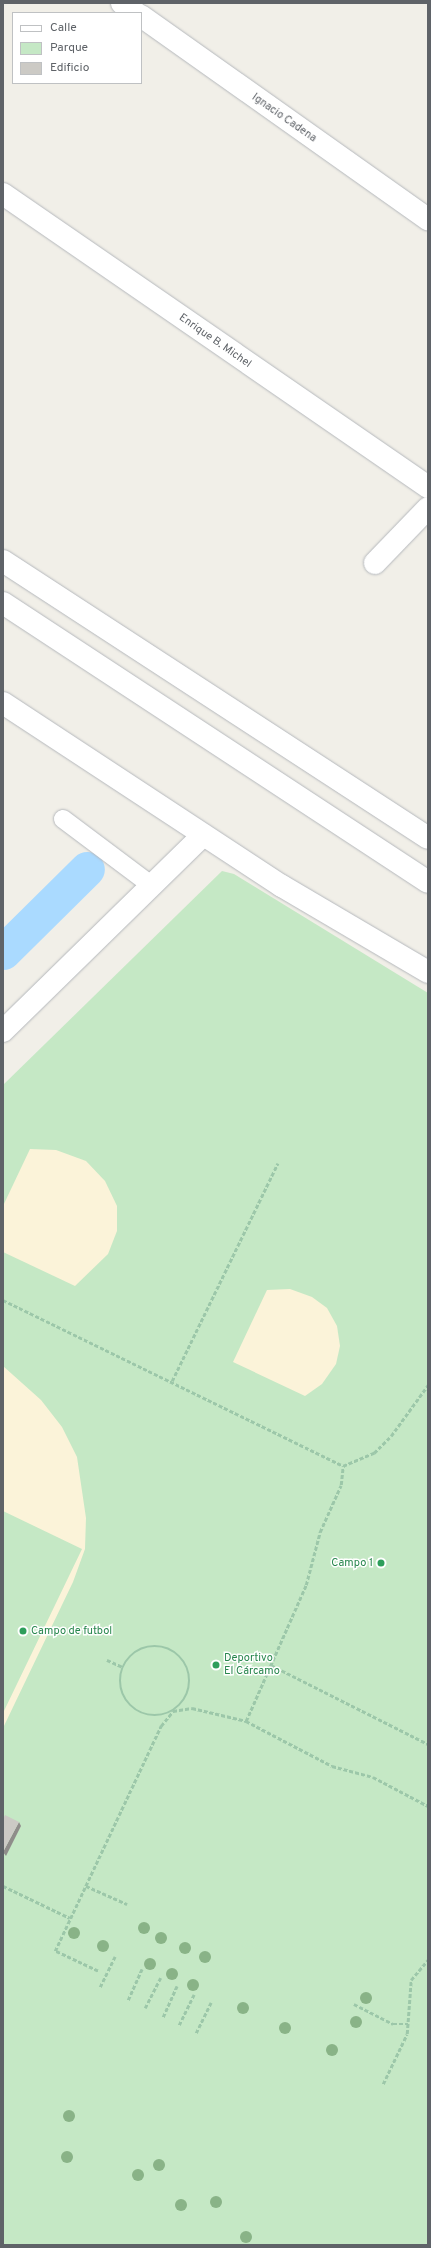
<!DOCTYPE html>
<html>
<head>
<meta charset="utf-8">
<style>
  body { margin:0 }
  #map { position:relative; width:431px; height:2248px; overflow:hidden; background:#f1efe8; font-family:Overpass,sans-serif }
  div>[style] { position:absolute }
  [style*='--x'] { left:calc(var(--x)*1px); top:calc(var(--y)*1px); width:calc(var(--w)*1px); rotate:calc(var(--a)*1deg) }
  .green>* { inset:0; background:#c5e8c5 }
  .sand>* { inset:0; background:#fbf3d9 }
  .canal>* { height:35px; margin:-17.5px; padding:0 17.5px; transform-origin:17.5px; border-radius:17.5px; background:#aadaff }
  .path>* { height:2.5px; margin-top:-1.25px; transform-origin:0; background:repeating-linear-gradient(90deg,#9cc7a9 0 4px,transparent 0 6px) }
  .path>.ring { margin:-1.25px; padding:0; box-sizing:content-box; background:none; border:2.5px solid #9cc7a9; border-radius:50% }
  .roads { filter:drop-shadow(0 0 1px #b5b8bc) drop-shadow(0 0 1px #b5b8bc) }
  .service>* { height:18px; margin:-9px; padding:0 9px; transform-origin:9px; border-radius:9px; background:#fff }
  .minor>* { height:22px; margin:-11px; padding:0 11px; transform-origin:11px; border-radius:11px; background:#fff }
  .secondary>* { height:22px; margin:-11px; padding:0 11px; transform-origin:11px; border-radius:11px; background:#fff }
  .trees>* { width:12px; height:12px; margin:-6px; border-radius:50%; background:#89b387 }
  .shaded-wall>* { inset:0; background:#8f8d8a }
  .building>* { inset:0; background:#cccac5 }
  .dots>* { width:11px; height:11px; translate:-50% -50%; box-sizing:border-box; border:2px solid #fff; border-radius:50% }
  span { translate:-50% -50%; white-space:nowrap; text-align:center; line-height:1.15; -webkit-text-stroke:3px #fff; paint-order:stroke }
  .street-label { font-size:11px; color:#5f6368 }
  .leisure-label { font-size:11px; color:#27864d }
  .right { translate:-100% -50%; text-align:right }
  .left { translate:0 -50%; text-align:left }
  .frame { position:absolute; inset:0; border:4px solid #5f6368; pointer-events:none }
  .legend { position:absolute; left:12px; top:12px; width:130px; height:72px; box-sizing:border-box; background:#fff; border:1px solid #bfc1c3; margin:0; padding:5px 7px; list-style:none; font-size:12px; color:#5f6368 }
  .legend li { display:flex; align-items:center; gap:8px; height:20px }
  .legend b { width:20px; border:1px solid #bfc1c3 }
</style>
</head>
<body>
<div id="map">
  <div class="green">
    <div style="clip-path:polygon(222px 871px,234px 874px,428px 993px,428px 2245px,3px 2245px,3px 1085px)"></div>
  </div>
  <div class="sand">
    <div style="clip-path:polygon(30px 1149px,56px 1150px,86px 1161px,105px 1181px,117px 1206px,117px 1231px,108px 1254px,75px 1286px,3px 1252px,3px 1206px)"></div>
    <div style="clip-path:polygon(290px 1289px,312px 1297px,327px 1308px,337px 1326px,340px 1346px,336px 1364px,322px 1384px,305px 1396px,233px 1362px,267px 1290px)"></div>
    <div style="clip-path:polygon(3px 1366px,41px 1400px,62px 1427px,77px 1457px,86px 1518px,85px 1549px,73px 1582px,3px 1728px,3px 1713px,82px 1549px,3px 1511px)"></div>
  </div>
  <div class="canal">
    <div style="--x:3;--y:952;--w:118;--a:-44.7"></div>
  </div>
  <div class="path">
    <div style="--x:3;--y:1300;--w:378;--a:26"></div>
    <div style="--x:343;--y:1466;--w:34;--a:-23"></div>
    <div style="--x:374;--y:1453;--w:24;--a:-45"></div>
    <div style="--x:391;--y:1436;--w:63;--a:-54"></div>
    <div style="--x:172;--y:1381;--w:242;--a:-64.1"></div>
    <div class="ring" style="left:120px;top:1646px;width:67.5px;height:67.5px"></div>
    <div style="--x:107;--y:1660;--w:17;--a:24"></div>
    <div style="--x:271;--y:1665;--w:176;--a:26.7"></div>
    <div style="--x:246;--y:1721;--w:149;--a:-66.2"></div>
    <div style="--x:306;--y:1585;--w:55;--a:-75.2"></div>
    <div style="--x:320;--y:1532;--w:51;--a:-65.9"></div>
    <div style="--x:341;--y:1485;--w:19;--a:-84"></div>
    <div style="--x:3;--y:1886;--w:74;--a:25.5"></div>
    <div style="--x:86;--y:1886;--w:45;--a:23.7"></div>
    <div style="--x:98;--y:1971;--w:47;--a:-155.1"></div>
    <div style="--x:55;--y:1951;--w:249;--a:-64.8"></div>
    <div style="--x:161;--y:1726;--w:19;--a:-51"></div>
    <div style="--x:173;--y:1711;--w:19;--a:-9"></div>
    <div style="--x:192;--y:1708;--w:56;--a:13.5"></div>
    <div style="--x:246;--y:1721;--w:97;--a:27.6"></div>
    <div style="--x:332;--y:1766;--w:42;--a:15"></div>
    <div style="--x:373;--y:1777;--w:62;--a:27.8"></div>
    <div style="--x:100;--y:1987;--w:34;--a:-64"></div>
    <div style="--x:128;--y:2000;--w:34;--a:-66"></div>
    <div style="--x:354;--y:2004;--w:44;--a:27.1"></div>
    <div style="--x:393;--y:2024;--w:15;--a:0"></div>
    <div style="--x:145;--y:2008;--w:34;--a:-63"></div>
    <div style="--x:163;--y:2017;--w:34;--a:-66"></div>
    <div style="--x:179;--y:2025;--w:34;--a:-64"></div>
    <div style="--x:196;--y:2033;--w:34;--a:-64"></div>
    <div style="--x:383;--y:2084;--w:55;--a:-64.4"></div>
    <div style="--x:407;--y:2034;--w:54;--a:-85.8"></div>
    <div style="--x:411;--y:1980;--w:26;--a:-50"></div>
  </div>
  <div class="roads">
    <div class="service">
      <div style="--x:63;--y:819;--w:110;--a:36.9"></div>
    </div>
    <div class="minor">
      <div style="--x:122;--y:3;--w:17;--a:36"></div>
      <div style="--x:141;--y:16;--w:352;--a:35.3"></div>
      <div style="--x:3;--y:194;--w:516;--a:34.58"></div>
      <div style="--x:375;--y:563;--w:76;--a:-46.1"></div>
      <div style="--x:3;--y:703;--w:334;--a:33.3"></div>
      <div style="--x:282;--y:886;--w:169;--a:30.5"></div>
      <div style="--x:3;--y:1031;--w:280;--a:-44.4"></div>
    </div>
    <div class="secondary">
      <div style="--x:3;--y:561;--w:507;--a:33.09"></div>
      <div style="--x:3;--y:603;--w:508;--a:33.28"></div>
    </div>
  </div>
  <div class="trees">
    <div style="left:144px;top:1928px"></div>
    <div style="left:74px;top:1933px"></div>
    <div style="left:161px;top:1938px"></div>
    <div style="left:103px;top:1946px"></div>
    <div style="left:185px;top:1948px"></div>
    <div style="left:205px;top:1957px"></div>
    <div style="left:150px;top:1964px"></div>
    <div style="left:172px;top:1974px"></div>
    <div style="left:193px;top:1985px"></div>
    <div style="left:366px;top:1998px"></div>
    <div style="left:243px;top:2008px"></div>
    <div style="left:356px;top:2022px"></div>
    <div style="left:285px;top:2028px"></div>
    <div style="left:332px;top:2050px"></div>
    <div style="left:69px;top:2116px"></div>
    <div style="left:67px;top:2157px"></div>
    <div style="left:159px;top:2165px"></div>
    <div style="left:138px;top:2175px"></div>
    <div style="left:216px;top:2202px"></div>
    <div style="left:181px;top:2205px"></div>
    <div style="left:246px;top:2237px"></div>
  </div>
  <div class="shaded-wall">
    <div style="clip-path:polygon(19px 1822px,21px 1826px,6px 1856px,3px 1852px)"></div>
  </div>
  <div class="building">
    <div style="clip-path:polygon(5px 1815px,19px 1822px,3px 1852px,3px 1819px)"></div>
  </div>
  <div class="dots">
    <div style="left:381px;top:1563px;background:#2e9e5b"></div>
    <div style="left:23px;top:1631px;background:#2e9e5b"></div>
    <div style="left:216px;top:1665px;background:#2e9e5b"></div>
  </div>
  <div class="street-label">
    <span style="left:284px;top:118px;rotate:35deg">Ignacio Cadena</span>
    <span style="left:215px;top:341px;rotate:35deg">Enrique B. Michel</span>
  </div>
  <div class="leisure-label">
    <span class="right" style="left:373px;top:1563px">Campo 1</span>
    <span class="left" style="left:31px;top:1631px">Campo de futbol</span>
    <span class="left" style="left:224px;top:1665px">Deportivo<br>El Cárcamo</span>
  </div>
  <div class="frame"></div>
  <ul class="legend">
  <li><b style="height:5px;background:#fff"></b>Calle</li>
  <li><b style="height:11px;background:#c5e8c5"></b>Parque</li>
  <li><b style="height:11px;background:#cccac5"></b>Edificio</li>
  </ul>
</div>
</body>
</html>
